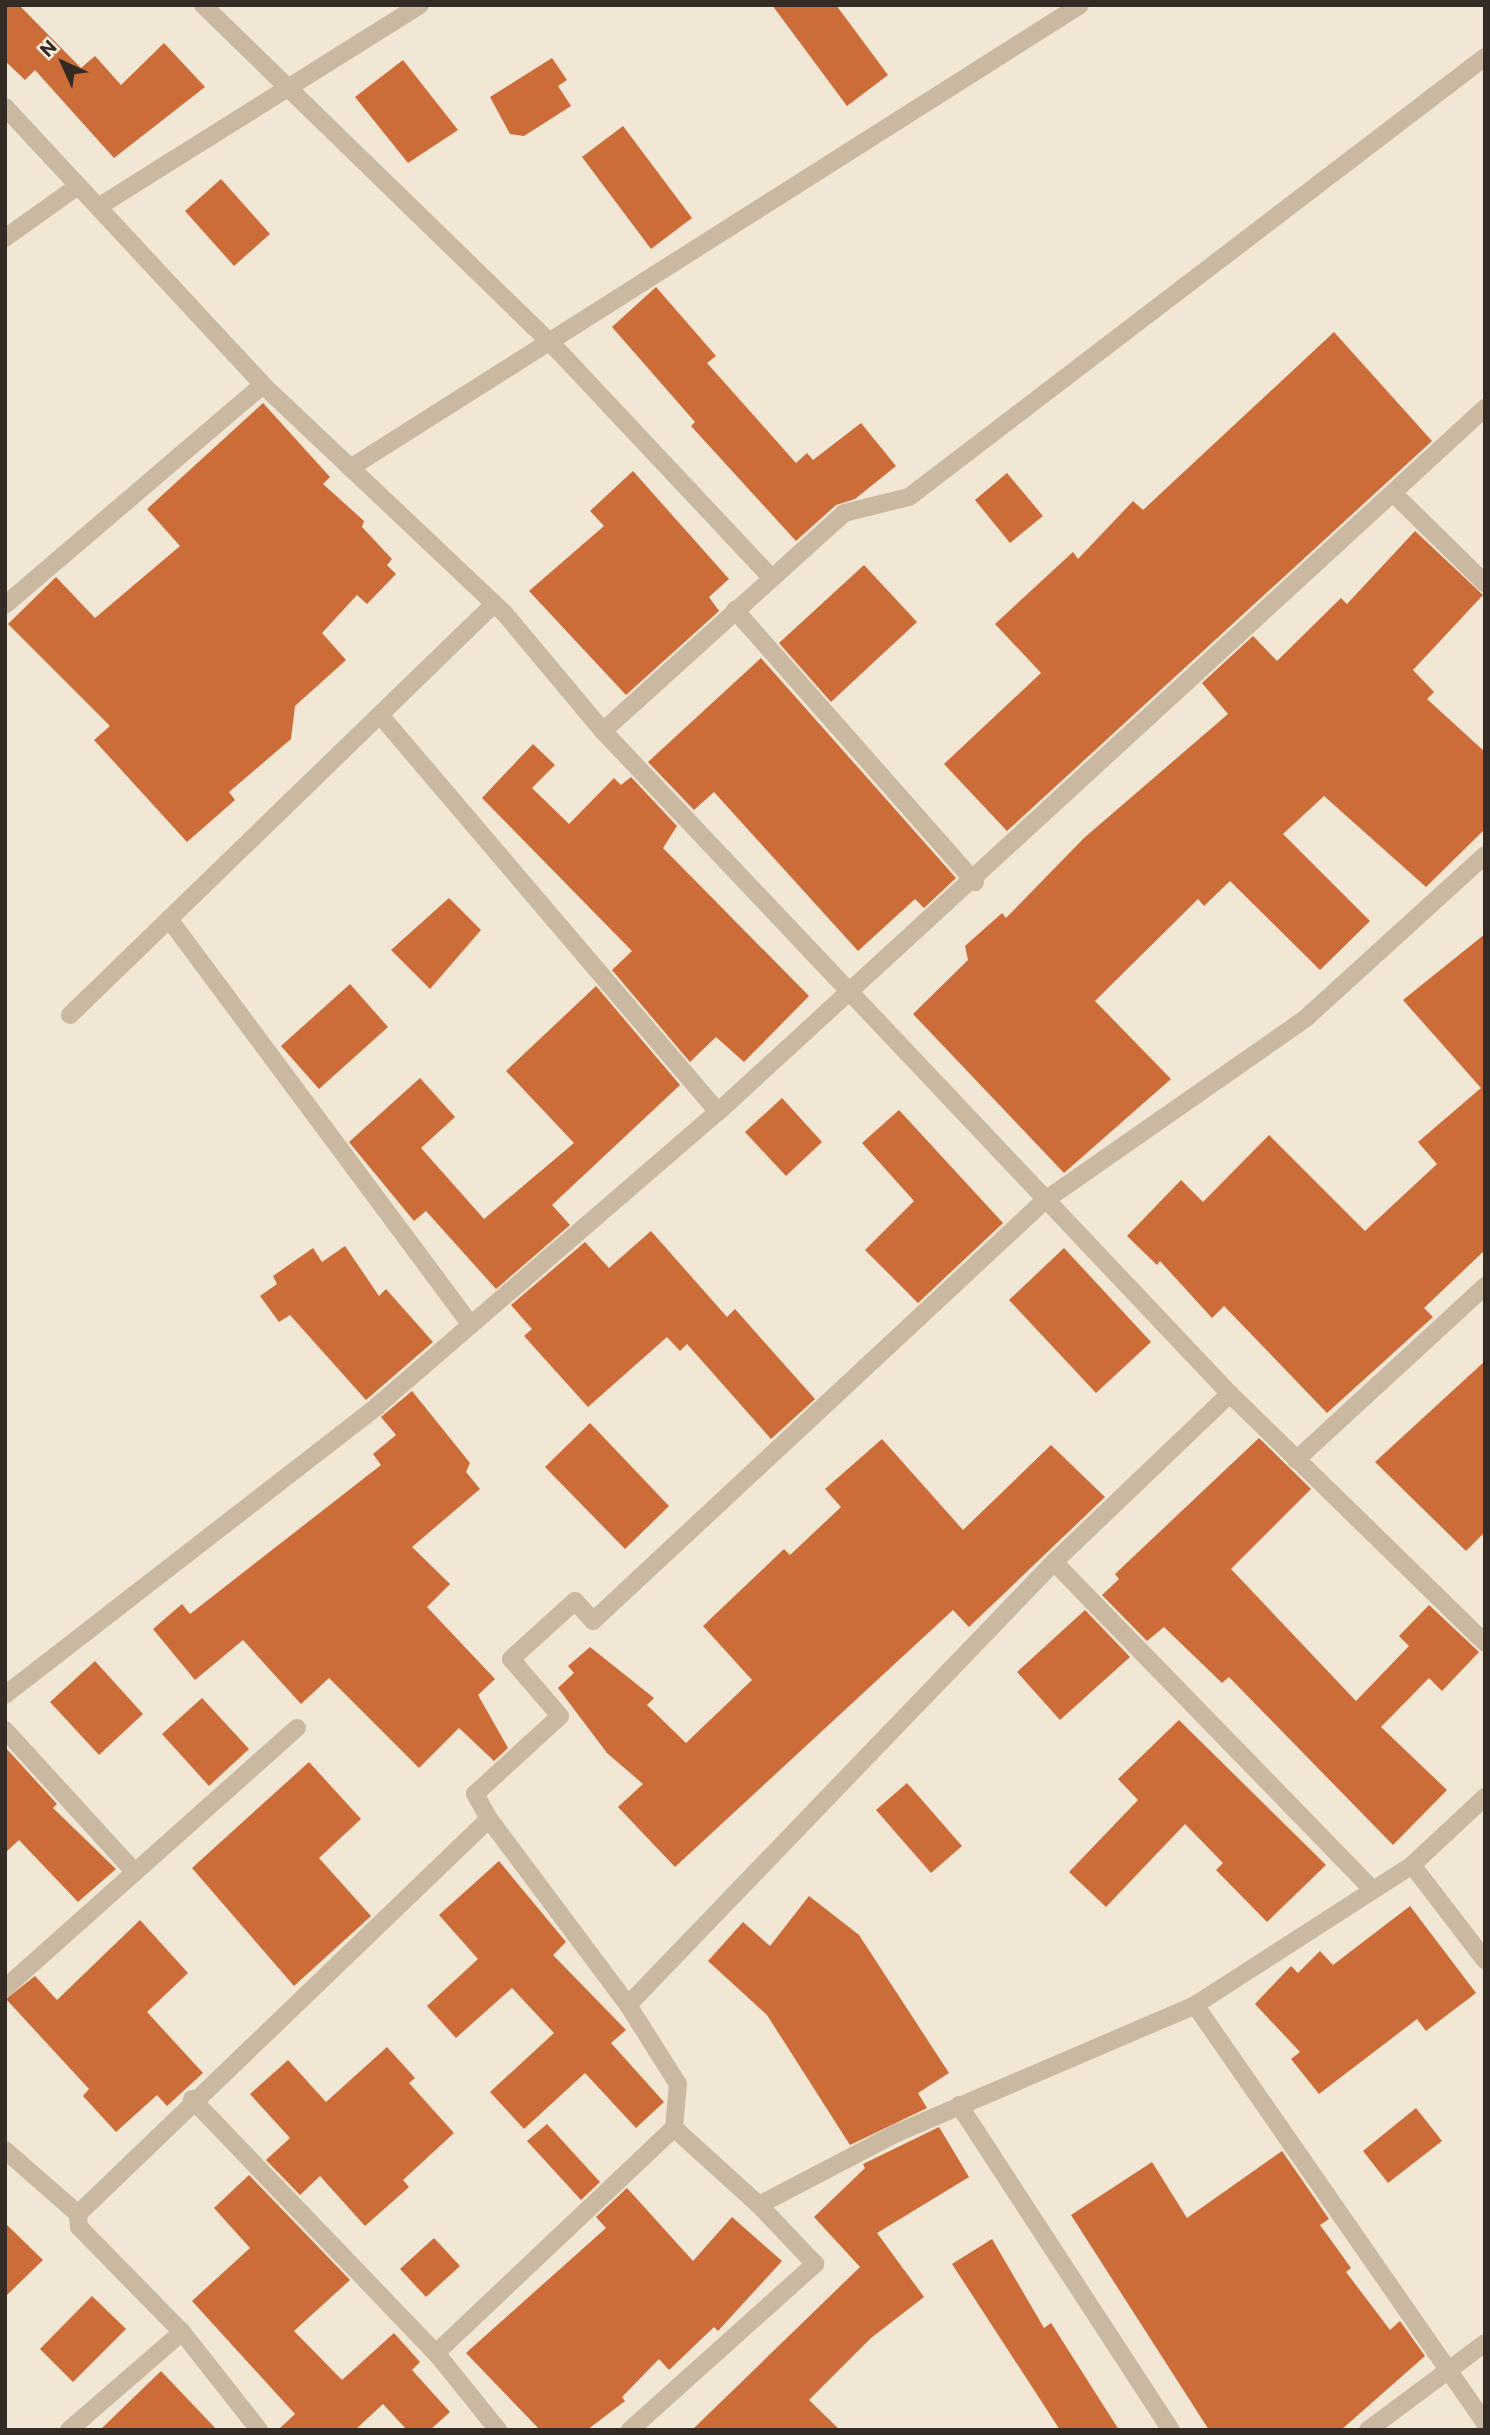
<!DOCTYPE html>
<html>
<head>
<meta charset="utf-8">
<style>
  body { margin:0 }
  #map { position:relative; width:1490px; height:2435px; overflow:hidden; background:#f2e7d5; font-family:Commissioner,sans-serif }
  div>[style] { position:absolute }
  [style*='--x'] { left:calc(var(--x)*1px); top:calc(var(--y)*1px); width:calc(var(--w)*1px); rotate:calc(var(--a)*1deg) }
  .building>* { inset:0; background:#cc6d39 }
  .minor>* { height:18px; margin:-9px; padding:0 9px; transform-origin:9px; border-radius:9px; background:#cab8a1 }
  span { translate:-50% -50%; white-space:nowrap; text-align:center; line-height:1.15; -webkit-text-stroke:7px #faf1e1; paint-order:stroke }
  .frame { position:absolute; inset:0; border:7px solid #342b24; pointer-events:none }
  .north { position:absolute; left:28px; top:28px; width:70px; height:70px; -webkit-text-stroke:5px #faf1e1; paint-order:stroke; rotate:315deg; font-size:19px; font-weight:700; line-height:28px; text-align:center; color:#342b24 }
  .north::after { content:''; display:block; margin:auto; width:24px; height:32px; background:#342b24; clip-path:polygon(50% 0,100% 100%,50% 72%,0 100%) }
</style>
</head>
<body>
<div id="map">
  <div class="building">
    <div style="clip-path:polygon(5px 5px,19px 5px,81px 68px,95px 56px,121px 85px,164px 43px,205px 87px,114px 158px,35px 70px,25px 80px,5px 61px)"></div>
    <div style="clip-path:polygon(772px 5px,836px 5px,888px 75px,847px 106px)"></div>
    <div style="clip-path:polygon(552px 58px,567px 80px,558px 86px,571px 106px,524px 136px,510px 134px,490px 97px)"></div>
    <div style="clip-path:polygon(403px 60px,458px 130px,408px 163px,355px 97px)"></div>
    <div style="clip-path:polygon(623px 126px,692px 218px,651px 249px,582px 157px)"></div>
    <div style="clip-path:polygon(221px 179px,270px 234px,234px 266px,185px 211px)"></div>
    <div style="clip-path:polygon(656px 287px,716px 356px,707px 363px,796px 463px,807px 453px,813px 460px,861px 423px,896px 466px,855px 499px,836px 505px,796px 541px,691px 426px,695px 422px,612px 327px)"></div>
    <div style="clip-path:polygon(1334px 332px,1432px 441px,1007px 831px,944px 764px,1041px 673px,995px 624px,1073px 552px,1078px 559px,1133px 501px,1143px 510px)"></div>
    <div style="clip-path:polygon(263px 403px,330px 477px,323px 484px,364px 521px,362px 527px,392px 559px,387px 565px,396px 574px,367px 604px,357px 595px,322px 633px,346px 660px,295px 706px,291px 739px,229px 792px,235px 800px,187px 842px,94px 740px,110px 726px,8px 624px,56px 577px,95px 618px,180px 546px,147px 509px)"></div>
    <div style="clip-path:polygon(633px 471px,729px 579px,709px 597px,719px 611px,626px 695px,529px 591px,604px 526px,590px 511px)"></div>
    <div style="clip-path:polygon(1007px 473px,1043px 516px,1010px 543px,975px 500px)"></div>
    <div style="clip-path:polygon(1415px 531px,1483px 595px,1413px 670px,1434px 692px,1427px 699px,1485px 752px,1485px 829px,1426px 887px,1324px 796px,1283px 834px,1370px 921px,1320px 970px,1230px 881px,1204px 906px,1198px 899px,1095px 1001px,1171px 1079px,1064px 1173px,913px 1014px,968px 960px,965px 946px,1002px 913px,1006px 918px,1084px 838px,1228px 714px,1202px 683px,1253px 636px,1277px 661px,1341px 598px,1347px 604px)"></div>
    <div style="clip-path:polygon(864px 565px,917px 622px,831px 702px,779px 643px)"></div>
    <div style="clip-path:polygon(761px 658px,956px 878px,924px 908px,915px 899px,858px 951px,714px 792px,694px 810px,648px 762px)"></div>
    <div style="clip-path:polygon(533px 744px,555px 765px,532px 788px,569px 824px,614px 778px,621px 785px,631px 777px,677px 826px,663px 848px,809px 996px,744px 1062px,716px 1037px,690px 1062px,612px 970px,632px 951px,482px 798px)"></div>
    <div style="clip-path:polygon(449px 898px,481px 930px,430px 989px,391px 950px)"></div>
    <div style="clip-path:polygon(1485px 934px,1485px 1250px,1424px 1308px,1433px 1317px,1327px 1413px,1224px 1306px,1212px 1318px,1160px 1261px,1157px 1265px,1127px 1236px,1181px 1180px,1203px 1202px,1269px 1135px,1365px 1231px,1437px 1164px,1418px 1142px,1481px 1088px,1403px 1000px)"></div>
    <div style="clip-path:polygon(350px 984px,388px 1027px,319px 1089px,281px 1046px)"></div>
    <div style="clip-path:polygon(596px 986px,680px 1085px,552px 1205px,570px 1225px,496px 1289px,426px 1211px,414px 1221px,349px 1142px,420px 1078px,455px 1117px,421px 1148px,484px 1219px,574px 1143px,506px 1071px)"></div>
    <div style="clip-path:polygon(782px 1098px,822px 1142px,786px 1176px,745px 1132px)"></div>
    <div style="clip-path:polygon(899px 1110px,1003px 1223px,918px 1303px,865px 1250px,914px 1201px,862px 1143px)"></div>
    <div style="clip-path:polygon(651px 1231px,727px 1317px,735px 1309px,815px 1399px,771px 1439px,687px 1344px,680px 1351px,667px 1337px,588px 1407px,524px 1336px,532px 1329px,511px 1305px,585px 1242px,609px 1268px)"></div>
    <div style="clip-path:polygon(345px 1246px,379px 1296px,386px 1289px,433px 1342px,366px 1400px,290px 1315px,279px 1322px,260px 1296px,277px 1284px,273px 1276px,313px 1248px,322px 1262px)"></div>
    <div style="clip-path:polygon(1064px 1248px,1151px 1342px,1096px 1393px,1009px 1300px)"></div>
    <div style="clip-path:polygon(1485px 1361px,1485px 1532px,1466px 1551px,1375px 1462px)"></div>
    <div style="clip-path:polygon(412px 1391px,470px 1463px,466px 1472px,480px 1489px,412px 1547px,450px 1584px,427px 1607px,495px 1679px,478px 1695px,508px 1748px,494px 1761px,459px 1728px,419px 1768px,329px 1678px,301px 1704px,243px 1640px,195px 1680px,153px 1629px,182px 1604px,190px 1614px,381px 1465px,373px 1454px,396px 1435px,381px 1417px)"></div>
    <div style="clip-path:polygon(590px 1423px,669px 1506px,625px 1549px,545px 1467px)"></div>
    <div style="clip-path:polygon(1259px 1438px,1311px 1489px,1231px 1569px,1356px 1701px,1409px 1646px,1399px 1636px,1429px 1605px,1479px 1652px,1442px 1691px,1429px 1678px,1381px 1727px,1447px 1790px,1393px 1845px,1229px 1677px,1222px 1683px,1164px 1627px,1147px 1641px,1102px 1595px,1119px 1579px,1115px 1574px)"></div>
    <div style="clip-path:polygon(882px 1439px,963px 1530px,1051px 1445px,1105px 1497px,969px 1627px,953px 1610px,675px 1867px,618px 1807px,643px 1784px,607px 1753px,558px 1688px,574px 1673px,568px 1666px,590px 1647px,654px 1698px,647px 1705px,686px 1743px,752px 1680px,703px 1626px,784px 1549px,790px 1555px,841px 1507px,825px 1489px)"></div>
    <div style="clip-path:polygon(1085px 1610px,1130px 1657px,1060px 1720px,1017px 1672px)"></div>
    <div style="clip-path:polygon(95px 1661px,143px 1714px,99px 1755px,50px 1702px)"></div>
    <div style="clip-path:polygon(202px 1698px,249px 1749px,209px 1786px,162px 1734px)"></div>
    <div style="clip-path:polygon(1179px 1720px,1326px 1865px,1267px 1922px,1216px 1870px,1223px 1863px,1185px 1824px,1106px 1907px,1069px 1872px,1138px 1800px,1118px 1779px)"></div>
    <div style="clip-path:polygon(5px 1747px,57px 1804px,53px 1808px,116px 1869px,78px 1902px,19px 1840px,5px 1853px)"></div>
    <div style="clip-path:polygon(309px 1762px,361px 1819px,319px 1858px,371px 1916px,294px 1986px,192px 1868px)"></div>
    <div style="clip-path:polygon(907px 1783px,962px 1846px,931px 1873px,876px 1810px)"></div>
    <div style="clip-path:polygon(499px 1861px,566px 1942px,553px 1955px,626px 2030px,611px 2043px,664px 2102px,636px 2128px,585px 2073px,524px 2129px,490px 2092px,554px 2033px,512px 1988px,456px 2038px,427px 2006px,478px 1959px,439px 1915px)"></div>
    <div style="clip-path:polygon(809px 1896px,859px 1935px,949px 2073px,918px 2093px,927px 2108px,850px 2145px,767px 2015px,708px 1961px,743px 1922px,770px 1946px)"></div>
    <div style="clip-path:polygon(1410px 1906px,1476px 1993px,1426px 2031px,1417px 2019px,1319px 2094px,1291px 2059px,1300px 2052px,1255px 2004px,1291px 1966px,1298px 1973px,1320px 1951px,1333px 1965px)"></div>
    <div style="clip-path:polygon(140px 1920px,188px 1973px,147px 2012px,203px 2073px,167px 2106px,157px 2095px,116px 2132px,83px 2096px,89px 2089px,6px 1999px,35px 1976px,57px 2000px)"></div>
    <div style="clip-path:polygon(387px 2047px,415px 2078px,409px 2083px,454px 2133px,403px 2180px,409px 2187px,365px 2226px,320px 2176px,300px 2195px,266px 2160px,290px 2138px,250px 2094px,288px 2060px,326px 2102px)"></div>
    <div style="clip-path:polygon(1416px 2108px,1442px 2141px,1388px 2183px,1363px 2151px)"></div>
    <div style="clip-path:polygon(547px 2124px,600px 2182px,581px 2200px,527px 2141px)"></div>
    <div style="clip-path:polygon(939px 2127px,969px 2177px,877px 2233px,924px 2297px,871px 2338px,809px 2400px,840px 2430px,692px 2430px,860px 2267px,814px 2217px,865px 2168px,863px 2164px)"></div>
    <div style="clip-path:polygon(1282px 2151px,1329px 2219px,1320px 2225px,1351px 2268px,1346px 2272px,1390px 2330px,1400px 2321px,1425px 2356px,1341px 2430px,1209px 2430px,1071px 2215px,1152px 2162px,1187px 2218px)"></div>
    <div style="clip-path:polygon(249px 2175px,350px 2280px,294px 2331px,342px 2380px,394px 2333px,420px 2362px,412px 2370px,450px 2412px,430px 2430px,407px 2430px,383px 2404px,355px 2430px,278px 2430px,295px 2414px,192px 2301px,250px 2248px,214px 2208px)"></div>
    <div style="clip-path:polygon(627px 2188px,693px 2261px,732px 2217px,782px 2261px,718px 2331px,714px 2327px,669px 2370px,659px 2359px,622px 2397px,625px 2401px,587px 2430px,540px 2430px,466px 2353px,606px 2228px,596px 2217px)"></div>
    <div style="clip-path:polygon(5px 2223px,43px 2260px,5px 2297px)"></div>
    <div style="clip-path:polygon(434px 2238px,460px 2266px,426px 2297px,400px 2269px)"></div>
    <div style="clip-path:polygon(992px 2239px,1044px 2328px,1051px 2323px,1119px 2430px,1060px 2430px,952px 2264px)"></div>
    <div style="clip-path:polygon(92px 2296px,126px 2329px,73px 2382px,40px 2349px)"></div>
    <div style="clip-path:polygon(161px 2371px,217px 2430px,100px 2430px)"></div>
  </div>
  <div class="minor">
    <div style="--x:203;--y:5;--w:485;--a:44.2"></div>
    <div style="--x:551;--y:343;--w:321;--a:46.8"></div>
    <div style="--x:5;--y:107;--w:379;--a:47.1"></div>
    <div style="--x:263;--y:385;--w:333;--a:43.4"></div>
    <div style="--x:505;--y:614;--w:153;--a:50.1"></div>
    <div style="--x:603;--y:731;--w:913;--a:46.6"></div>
    <div style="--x:1230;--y:1394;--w:356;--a:44.3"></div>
    <div style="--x:98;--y:207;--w:380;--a:-32.1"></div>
    <div style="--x:5;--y:238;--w:90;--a:-35.5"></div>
    <div style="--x:350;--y:468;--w:864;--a:-32.38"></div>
    <div style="--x:1393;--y:493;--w:129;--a:44.4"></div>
    <div style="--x:5;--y:605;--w:339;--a:-40.5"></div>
    <div style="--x:735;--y:610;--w:363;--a:48.6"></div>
    <div style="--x:380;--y:715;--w:521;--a:49.59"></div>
    <div style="--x:603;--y:731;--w:325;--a:-42.1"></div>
    <div style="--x:844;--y:513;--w:67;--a:-13.8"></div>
    <div style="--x:909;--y:497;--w:725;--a:-37.38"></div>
    <div style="--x:169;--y:919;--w:506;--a:53.36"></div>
    <div style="--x:70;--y:1015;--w:591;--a:-44.11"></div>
    <div style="--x:1296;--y:1460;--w:257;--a:-42.6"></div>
    <div style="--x:1054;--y:1562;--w:456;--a:45.8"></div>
    <div style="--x:5;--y:1695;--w:471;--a:-37.8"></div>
    <div style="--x:377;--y:1406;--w:450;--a:-40.8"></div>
    <div style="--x:718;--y:1112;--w:1041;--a:-42.55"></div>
    <div style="--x:5;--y:1730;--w:190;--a:47.6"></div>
    <div style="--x:489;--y:1819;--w:232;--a:53.2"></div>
    <div style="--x:628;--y:2005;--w:93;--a:57.7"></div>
    <div style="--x:678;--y:2084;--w:44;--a:95.2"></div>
    <div style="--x:674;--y:2128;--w:115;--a:42.2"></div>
    <div style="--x:759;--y:2205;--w:156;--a:-27.6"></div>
    <div style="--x:897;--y:2133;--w:324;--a:-23.2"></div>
    <div style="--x:1195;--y:2005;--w:258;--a:-32.8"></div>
    <div style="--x:1412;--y:1865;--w:120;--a:52.5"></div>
    <div style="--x:1412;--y:1865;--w:100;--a:-43"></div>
    <div style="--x:5;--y:1988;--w:391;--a:-41.7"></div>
    <div style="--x:628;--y:2005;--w:615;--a:-46.12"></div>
    <div style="--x:1054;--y:1562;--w:243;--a:-43.7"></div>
    <div style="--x:1195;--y:2005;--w:509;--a:55.25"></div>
    <div style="--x:192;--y:2099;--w:352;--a:46.2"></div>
    <div style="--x:959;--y:2105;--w:388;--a:56.9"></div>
    <div style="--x:5;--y:2150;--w:97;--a:41.2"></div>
    <div style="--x:78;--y:2214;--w:13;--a:86"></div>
    <div style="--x:79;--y:2227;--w:147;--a:45.6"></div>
    <div style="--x:182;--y:2332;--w:125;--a:51.8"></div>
    <div style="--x:78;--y:2214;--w:570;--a:-43.86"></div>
    <div style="--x:489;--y:1819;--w:29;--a:-119"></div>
    <div style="--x:475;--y:1794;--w:115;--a:-42.5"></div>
    <div style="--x:560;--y:1716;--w:75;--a:-130.7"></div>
    <div style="--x:511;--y:1659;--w:86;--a:-42.2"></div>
    <div style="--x:575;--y:1601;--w:27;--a:48"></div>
    <div style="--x:593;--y:1621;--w:616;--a:-42.96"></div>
    <div style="--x:1044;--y:1201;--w:320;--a:-34.9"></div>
    <div style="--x:1306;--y:1018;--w:242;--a:-42.3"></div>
    <div style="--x:69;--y:2430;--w:150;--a:-40.9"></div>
    <div style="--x:498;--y:2430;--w:99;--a:-128.8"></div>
    <div style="--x:436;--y:2353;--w:328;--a:-43.4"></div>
    <div style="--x:630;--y:2430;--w:249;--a:-41.9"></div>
    <div style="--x:815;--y:2264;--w:81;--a:-133.5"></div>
    <div style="--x:1368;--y:2430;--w:146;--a:-36.6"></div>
  </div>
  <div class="frame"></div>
  <div class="north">N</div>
</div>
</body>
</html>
